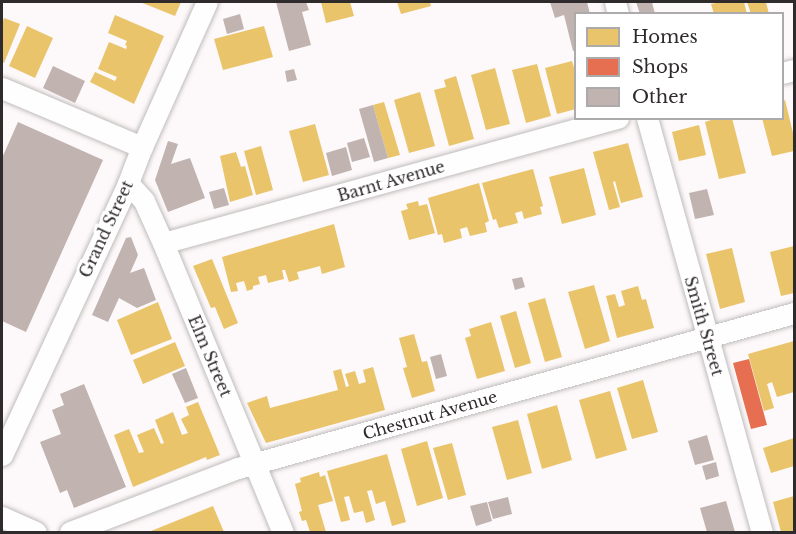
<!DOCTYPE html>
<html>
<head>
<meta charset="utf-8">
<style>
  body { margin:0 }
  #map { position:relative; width:796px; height:534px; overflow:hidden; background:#fdf8f9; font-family:"Libre Baskerville",serif }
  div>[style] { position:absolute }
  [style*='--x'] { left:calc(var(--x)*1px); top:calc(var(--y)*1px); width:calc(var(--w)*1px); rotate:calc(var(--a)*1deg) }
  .homes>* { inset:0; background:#e9c46a }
  .shops>* { inset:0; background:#e76f51 }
  .building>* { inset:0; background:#c0b3b0 }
  .roads { filter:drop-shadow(0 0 2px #c0bcbc) drop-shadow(0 0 2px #c0bcbc) }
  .street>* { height:21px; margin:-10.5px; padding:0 10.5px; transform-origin:10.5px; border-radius:10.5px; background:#fffefe }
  span { translate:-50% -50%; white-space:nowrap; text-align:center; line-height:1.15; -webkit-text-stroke:6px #fff; paint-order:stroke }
  .street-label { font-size:16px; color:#2f2a2b }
  .frame { position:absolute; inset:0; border:3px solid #2f2a2b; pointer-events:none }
  .legend { position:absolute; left:574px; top:12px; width:210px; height:108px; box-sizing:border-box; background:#fff; border:2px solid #acaaaa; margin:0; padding:8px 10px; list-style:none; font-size:18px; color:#2f2a2b }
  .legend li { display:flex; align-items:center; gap:12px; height:30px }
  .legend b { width:30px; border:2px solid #acaaaa }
</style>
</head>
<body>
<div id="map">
  <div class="homes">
    <div style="clip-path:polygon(140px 2px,181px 2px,175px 16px)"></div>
    <div style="clip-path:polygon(321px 2px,350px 2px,354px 16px,326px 23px)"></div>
    <div style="clip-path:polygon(397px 2px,430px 2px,431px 6px,401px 14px)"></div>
    <div style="clip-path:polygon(721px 2px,744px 2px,747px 14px,714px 14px,711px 4px)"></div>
    <div style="clip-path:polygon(747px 2px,766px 2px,769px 14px,751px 14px)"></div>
    <div style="clip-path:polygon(115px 15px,164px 36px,134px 104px,90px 82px,95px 72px,115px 81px,117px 77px,98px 69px,109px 42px,126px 49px,127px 46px,125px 45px,127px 41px,108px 33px)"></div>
    <div style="clip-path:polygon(4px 18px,20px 24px,4px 63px,2px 62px,2px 24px)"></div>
    <div style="clip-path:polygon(27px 26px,53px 38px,35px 78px,9px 66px)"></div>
    <div style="clip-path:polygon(264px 26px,273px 57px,223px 70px,214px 39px)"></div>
    <div style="clip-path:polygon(572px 61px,576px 74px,576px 109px,557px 114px,545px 68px)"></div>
    <div style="clip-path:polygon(537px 64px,551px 116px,526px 123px,512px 70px)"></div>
    <div style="clip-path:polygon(495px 68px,510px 124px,486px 130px,471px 75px)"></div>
    <div style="clip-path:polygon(456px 76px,474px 139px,449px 146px,434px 90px,446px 87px,444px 80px)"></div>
    <div style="clip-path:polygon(420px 92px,435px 146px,409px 153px,394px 100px)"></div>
    <div style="clip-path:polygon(785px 100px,794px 137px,794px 151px,772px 156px,762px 118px,783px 118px,783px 101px)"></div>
    <div style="clip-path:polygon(384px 102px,400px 155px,388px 158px,373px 105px)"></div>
    <div style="clip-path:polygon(717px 118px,732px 118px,746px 173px,719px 179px,705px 122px)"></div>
    <div style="clip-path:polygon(315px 124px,329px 175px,303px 182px,289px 131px)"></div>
    <div style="clip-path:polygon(699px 125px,706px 155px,679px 161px,672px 132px)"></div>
    <div style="clip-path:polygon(628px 143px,643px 197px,621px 203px,615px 181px,613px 182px,620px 207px,609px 210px,593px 152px)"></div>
    <div style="clip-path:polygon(261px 146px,273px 190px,256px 195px,244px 151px)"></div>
    <div style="clip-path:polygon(236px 152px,241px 167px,245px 166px,253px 195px,230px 202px,220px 156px)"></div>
    <div style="clip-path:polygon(584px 168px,596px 215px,562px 224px,549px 177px)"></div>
    <div style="clip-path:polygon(533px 169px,543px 206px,540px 207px,542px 214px,524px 219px,522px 211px,515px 213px,518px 223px,499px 228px,496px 219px,493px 220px,482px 183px)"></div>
    <div style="clip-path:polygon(479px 183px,489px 221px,485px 223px,487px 232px,470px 236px,467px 227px,460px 229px,462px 238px,444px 243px,442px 234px,438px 235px,428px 198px)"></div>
    <div style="clip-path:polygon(418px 201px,419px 206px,427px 204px,435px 233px,409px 240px,401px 211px,408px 209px,406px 204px)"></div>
    <div style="clip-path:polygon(334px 224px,345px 267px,322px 274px,320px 266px,309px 269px,297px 272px,299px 279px,289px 282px,285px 270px,282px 270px,284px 279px,268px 283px,266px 275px,258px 277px,260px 284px,253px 286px,253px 289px,247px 291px,244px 281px,236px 283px,238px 291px,231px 292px,222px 257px)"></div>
    <div style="clip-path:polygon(794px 246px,794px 293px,781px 296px,770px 252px)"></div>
    <div style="clip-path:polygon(732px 248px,745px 302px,720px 309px,706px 254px)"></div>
    <div style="clip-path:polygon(212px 259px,238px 323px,224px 329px,215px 307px,211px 308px,193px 266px)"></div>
    <div style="clip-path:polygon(594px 285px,610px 341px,585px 349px,568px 292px)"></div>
    <div style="clip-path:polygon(638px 286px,642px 300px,646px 299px,654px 328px,617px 338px,606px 296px,615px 294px,619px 307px,625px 305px,621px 291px)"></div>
    <div style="clip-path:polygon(545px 298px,562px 357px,545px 362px,528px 303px)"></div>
    <div style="clip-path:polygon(158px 302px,172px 339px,131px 355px,117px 320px)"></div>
    <div style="clip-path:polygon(516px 311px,531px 363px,515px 368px,500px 316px)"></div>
    <div style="clip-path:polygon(491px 322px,505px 371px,477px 379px,465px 338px,471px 336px,469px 329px)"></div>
    <div style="clip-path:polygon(414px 334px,422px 362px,427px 361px,435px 391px,412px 398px,403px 368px,407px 367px,399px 338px)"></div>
    <div style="clip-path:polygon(794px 341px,794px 392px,777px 397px,772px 382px,767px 384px,774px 408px,764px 411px,748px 354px)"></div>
    <div style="clip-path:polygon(175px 342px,185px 366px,143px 384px,133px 360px)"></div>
    <div style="clip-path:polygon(373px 367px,385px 410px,266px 443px,247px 403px,267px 396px,270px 408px,338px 390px,333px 371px,341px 369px,346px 387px,349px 386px,345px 374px,355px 371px,359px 384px,366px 382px,363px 370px)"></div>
    <div style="clip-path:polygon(643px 380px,658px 432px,632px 439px,617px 388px)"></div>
    <div style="clip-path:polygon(610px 391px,627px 450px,596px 459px,579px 400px)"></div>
    <div style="clip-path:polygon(198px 402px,220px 455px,207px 460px,206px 457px,133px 487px,114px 435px,129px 429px,139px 453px,144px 452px,137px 435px,154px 428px,161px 444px,164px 443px,155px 420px,173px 412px,182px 435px,188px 433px,181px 419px,189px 415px,186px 407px)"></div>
    <div style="clip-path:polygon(557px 405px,572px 460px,542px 469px,527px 414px)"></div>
    <div style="clip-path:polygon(518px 420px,532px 473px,507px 480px,492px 427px)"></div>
    <div style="clip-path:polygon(794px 438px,794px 466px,771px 473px,763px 448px)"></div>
    <div style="clip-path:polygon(427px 441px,443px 498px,417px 506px,401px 449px)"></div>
    <div style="clip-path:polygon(452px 443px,466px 495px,448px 500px,433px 448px)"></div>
    <div style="clip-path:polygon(387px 454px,406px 522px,392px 526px,385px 501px,376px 504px,372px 490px,367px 491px,375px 520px,366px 523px,363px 511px,354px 513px,349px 496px,344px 497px,350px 520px,341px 522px,327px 471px)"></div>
    <div style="clip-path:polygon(319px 472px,320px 477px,325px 475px,333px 501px,318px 505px,326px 532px,310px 532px,306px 520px,302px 521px,299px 512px,302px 511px,295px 484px,301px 482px,300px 478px)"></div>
    <div style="clip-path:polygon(794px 496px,794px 532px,781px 532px,773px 502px)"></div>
    <div style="clip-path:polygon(213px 506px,224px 532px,152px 532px,151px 531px)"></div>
  </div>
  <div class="shops">
    <div style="clip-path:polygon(749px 359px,767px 425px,751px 429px,733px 363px)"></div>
  </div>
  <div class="building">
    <div style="clip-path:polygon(276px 2px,306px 2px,309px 10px,302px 12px,311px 45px,289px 51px)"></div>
    <div style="clip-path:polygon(550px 2px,587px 2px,590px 14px,576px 14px,576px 50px,573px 51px,564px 15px,555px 18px)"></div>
    <div style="clip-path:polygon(636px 2px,652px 2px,655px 14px,640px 14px)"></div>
    <div style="clip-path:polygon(240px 14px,244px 29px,227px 34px,223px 19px)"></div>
    <div style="clip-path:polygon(53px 66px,85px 81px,75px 103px,43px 88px)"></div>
    <div style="clip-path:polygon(294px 69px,297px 80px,287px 82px,285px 71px)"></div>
    <div style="clip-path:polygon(373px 105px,388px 158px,374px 162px,359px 109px)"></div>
    <div style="clip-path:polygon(18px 122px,103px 160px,26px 332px,2px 321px,2px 158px)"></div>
    <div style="clip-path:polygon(364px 138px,370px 157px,352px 162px,347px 143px)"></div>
    <div style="clip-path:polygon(168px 141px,178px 144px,171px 164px,190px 158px,205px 198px,168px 212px,155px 180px)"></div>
    <div style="clip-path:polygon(346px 147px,352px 170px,332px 176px,326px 153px)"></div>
    <div style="clip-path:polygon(224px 188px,229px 205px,214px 209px,209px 192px)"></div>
    <div style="clip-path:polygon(707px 189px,714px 215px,695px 219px,689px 193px)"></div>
    <div style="clip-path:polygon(131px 237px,138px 255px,130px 273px,144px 268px,156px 300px,137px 308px,119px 298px,108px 322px,92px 315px,126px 238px)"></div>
    <div style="clip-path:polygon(522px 277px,525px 287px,515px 290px,512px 279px)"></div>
    <div style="clip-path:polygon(441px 354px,447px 376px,436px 379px,430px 357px)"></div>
    <div style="clip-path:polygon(186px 368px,198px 398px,185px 403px,172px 374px)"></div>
    <div style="clip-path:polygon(84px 384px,126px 487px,74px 508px,67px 490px,60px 493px,40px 442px,61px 434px,52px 410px,64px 405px,60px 394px)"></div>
    <div style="clip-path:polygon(707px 435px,714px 460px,695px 465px,688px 441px)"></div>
    <div style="clip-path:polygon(716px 462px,719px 476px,706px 480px,702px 466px)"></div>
    <div style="clip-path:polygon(508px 497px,512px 514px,493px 519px,488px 502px)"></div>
    <div style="clip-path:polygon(726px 501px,735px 532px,707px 532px,700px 508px)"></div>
    <div style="clip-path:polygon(487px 502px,492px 521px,476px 526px,470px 506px)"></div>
  </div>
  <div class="roads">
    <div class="street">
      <div style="--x:615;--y:2;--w:12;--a:76"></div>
      <div style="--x:782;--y:73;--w:12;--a:-14"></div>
      <div style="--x:2;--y:88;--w:152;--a:22.9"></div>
      <div style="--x:647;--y:118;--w:430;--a:74.5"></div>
      <div style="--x:128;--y:183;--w:24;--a:48"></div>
      <div style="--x:144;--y:201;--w:46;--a:65.7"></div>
      <div style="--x:163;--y:243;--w:313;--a:67.5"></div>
      <div style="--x:163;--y:243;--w:472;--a:-15.4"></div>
      <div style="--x:2;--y:455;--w:300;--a:-65.1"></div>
      <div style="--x:128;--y:183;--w:39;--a:-69"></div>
      <div style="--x:142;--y:147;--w:159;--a:-65.9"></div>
      <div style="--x:2;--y:517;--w:37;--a:24"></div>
      <div style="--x:70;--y:532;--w:180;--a:-20.9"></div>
      <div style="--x:238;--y:468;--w:577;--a:-15.58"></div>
    </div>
  </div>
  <div class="street-label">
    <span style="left:391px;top:181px;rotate:-16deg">Barnt Avenue</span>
    <span style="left:106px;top:229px;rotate:-65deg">Grand Street</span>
    <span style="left:704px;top:326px;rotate:74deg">Smith Street</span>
    <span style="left:210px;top:356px;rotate:67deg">Elm Street</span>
    <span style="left:430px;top:415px;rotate:-16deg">Chestnut Avenue</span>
  </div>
  <div class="frame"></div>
  <ul class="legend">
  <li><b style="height:16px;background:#e9c46a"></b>Homes</li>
  <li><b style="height:16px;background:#e76f51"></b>Shops</li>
  <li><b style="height:16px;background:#c0b3b0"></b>Other</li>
  </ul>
</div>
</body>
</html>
